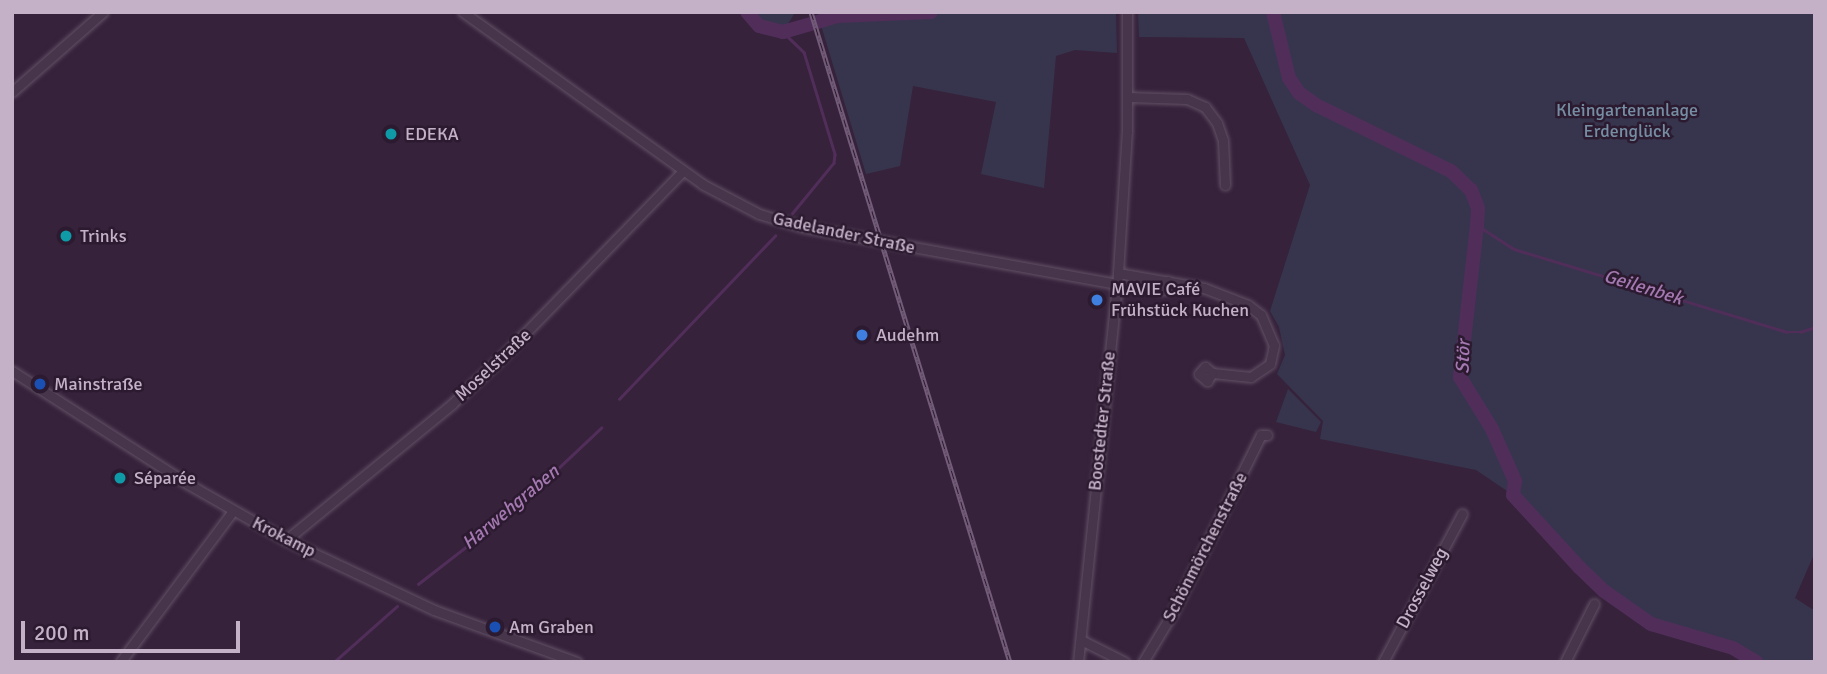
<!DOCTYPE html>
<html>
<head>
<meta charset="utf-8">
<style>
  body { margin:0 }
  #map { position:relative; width:1827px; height:674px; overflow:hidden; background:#36223b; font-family:Signika,sans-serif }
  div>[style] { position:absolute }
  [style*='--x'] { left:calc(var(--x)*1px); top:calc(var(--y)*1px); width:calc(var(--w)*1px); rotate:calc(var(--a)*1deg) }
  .green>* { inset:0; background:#37354d }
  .stream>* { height:2.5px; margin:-1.25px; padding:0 1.25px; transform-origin:1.25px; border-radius:1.25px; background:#512e5a }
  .river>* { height:14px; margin:-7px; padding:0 7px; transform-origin:7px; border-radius:7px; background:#512e5a }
  .roads { filter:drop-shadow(0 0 2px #625166) drop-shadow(0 0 2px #625166) }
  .minor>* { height:9px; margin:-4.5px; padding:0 4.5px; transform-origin:4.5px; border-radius:4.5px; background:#47364b }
  .rail>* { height:5px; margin-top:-2.5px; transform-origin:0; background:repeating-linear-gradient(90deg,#2c1b30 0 8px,#725c78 0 16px); box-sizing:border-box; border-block:2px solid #725c78 }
  .dots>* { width:19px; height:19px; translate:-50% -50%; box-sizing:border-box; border:4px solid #2c1b30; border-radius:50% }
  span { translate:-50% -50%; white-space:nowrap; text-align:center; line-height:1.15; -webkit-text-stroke:5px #2c1b30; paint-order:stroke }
  .park-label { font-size:18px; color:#768ea3 }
  .poi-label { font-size:18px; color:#c4b1c7 }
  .left { translate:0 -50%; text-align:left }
  .street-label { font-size:18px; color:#c4b1c7 }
  .water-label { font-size:19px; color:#a478b0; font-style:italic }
  .frame { position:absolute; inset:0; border:14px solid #c4b1c7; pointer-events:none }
  .scale { position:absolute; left:21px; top:621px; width:219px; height:32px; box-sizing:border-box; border:4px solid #c4b1c7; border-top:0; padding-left:9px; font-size:21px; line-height:24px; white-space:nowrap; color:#c4b1c7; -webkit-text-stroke:5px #2c1b30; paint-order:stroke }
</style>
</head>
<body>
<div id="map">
  <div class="green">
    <div style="clip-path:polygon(744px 12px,794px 12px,794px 14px,783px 32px,759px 26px)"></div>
    <div style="clip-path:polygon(817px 12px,1116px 12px,1117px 53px,1075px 50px,1056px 56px,1044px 188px,981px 174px,996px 102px,913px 86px,900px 166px,866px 174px)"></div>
    <div style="clip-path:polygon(1138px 12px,1815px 12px,1815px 552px,1795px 598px,1815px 611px,1815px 662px,1760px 662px,1733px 648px,1651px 624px,1604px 591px,1579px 567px,1513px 495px,1476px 470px,1320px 439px,1323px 421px,1277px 374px,1285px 355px,1279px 327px,1270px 311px,1310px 185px,1244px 38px,1139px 37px)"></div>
    <div style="clip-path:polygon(1288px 389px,1321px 422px,1316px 432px,1276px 422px)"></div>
  </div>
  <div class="stream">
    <div style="--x:783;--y:32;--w:29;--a:44"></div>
    <div style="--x:804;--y:52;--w:107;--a:73.1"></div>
    <div style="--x:835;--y:154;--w:9;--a:96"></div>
    <div style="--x:834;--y:163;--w:65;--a:129.4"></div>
    <div style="--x:1477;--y:225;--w:44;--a:33"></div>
    <div style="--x:1514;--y:249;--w:285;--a:16.9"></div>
    <div style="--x:1787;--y:332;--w:13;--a:0"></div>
    <div style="--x:1800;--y:332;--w:16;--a:-18"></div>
    <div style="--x:619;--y:399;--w:226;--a:-46.3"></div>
    <div style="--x:418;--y:584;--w:124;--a:-37.8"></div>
    <div style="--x:516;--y:508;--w:117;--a:-43.3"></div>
    <div style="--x:334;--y:662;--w:84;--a:-41.6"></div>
  </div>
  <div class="river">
    <div style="--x:747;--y:12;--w:18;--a:49"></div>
    <div style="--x:759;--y:26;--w:25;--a:14"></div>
    <div style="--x:783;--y:32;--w:57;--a:-16.2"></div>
    <div style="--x:838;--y:16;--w:93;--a:-2.5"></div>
    <div style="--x:1273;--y:12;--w:68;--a:76.4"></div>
    <div style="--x:1289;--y:78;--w:18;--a:56"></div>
    <div style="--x:1299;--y:93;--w:21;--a:35"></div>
    <div style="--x:1316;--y:105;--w:150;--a:26.1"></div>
    <div style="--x:1451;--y:171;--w:28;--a:44"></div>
    <div style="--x:1471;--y:190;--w:19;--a:69"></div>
    <div style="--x:1478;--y:208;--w:17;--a:93"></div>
    <div style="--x:1477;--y:225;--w:153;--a:96.4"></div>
    <div style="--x:1460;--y:377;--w:61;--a:58.4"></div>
    <div style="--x:1492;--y:429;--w:57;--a:66.1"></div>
    <div style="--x:1515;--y:481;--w:14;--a:98"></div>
    <div style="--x:1513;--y:495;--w:98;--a:47.5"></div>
    <div style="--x:1579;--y:567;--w:35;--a:44"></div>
    <div style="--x:1604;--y:591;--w:57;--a:35.1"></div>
    <div style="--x:1651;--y:624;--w:85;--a:16.3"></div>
    <div style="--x:1733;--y:648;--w:27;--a:31"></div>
  </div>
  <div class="roads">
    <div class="minor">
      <div style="--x:463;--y:12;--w:294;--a:35.7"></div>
      <div style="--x:702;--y:184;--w:64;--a:27.8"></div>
      <div style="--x:759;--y:214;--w:46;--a:16.5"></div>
      <div style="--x:803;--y:227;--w:319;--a:10.3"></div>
      <div style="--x:12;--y:92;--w:121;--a:-41.3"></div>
      <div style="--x:1128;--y:97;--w:59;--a:1.9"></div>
      <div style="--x:1187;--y:99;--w:20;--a:24"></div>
      <div style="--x:1205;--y:107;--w:20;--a:53"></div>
      <div style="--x:1217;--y:123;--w:18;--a:71"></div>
      <div style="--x:1223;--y:140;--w:45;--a:87.5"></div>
      <div style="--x:1118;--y:273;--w:87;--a:9.9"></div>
      <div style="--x:1204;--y:288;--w:47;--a:21.1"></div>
      <div style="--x:1248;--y:305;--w:16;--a:38"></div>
      <div style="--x:1261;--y:315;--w:33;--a:67"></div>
      <div style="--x:1274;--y:345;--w:19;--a:102"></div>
      <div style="--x:1270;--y:364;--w:23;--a:146"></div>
      <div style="--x:1251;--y:377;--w:39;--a:-174"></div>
      <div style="--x:1212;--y:373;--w:9;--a:-139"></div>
      <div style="--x:1205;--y:367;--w:9;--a:131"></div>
      <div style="--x:1199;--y:374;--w:11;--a:41"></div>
      <div style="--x:1207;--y:381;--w:9;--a:-58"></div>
      <div style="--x:1158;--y:281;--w:5;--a:101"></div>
      <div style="--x:1157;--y:286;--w:6;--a:39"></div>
      <div style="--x:1162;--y:290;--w:6;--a:-18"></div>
      <div style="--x:1168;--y:288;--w:7;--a:-90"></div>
      <div style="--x:12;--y:371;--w:209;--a:32.7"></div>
      <div style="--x:188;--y:484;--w:113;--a:29.7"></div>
      <div style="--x:286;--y:540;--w:164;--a:25.3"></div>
      <div style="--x:434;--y:610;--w:152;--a:20"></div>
      <div style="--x:286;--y:540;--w:215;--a:-39.3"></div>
      <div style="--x:452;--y:404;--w:73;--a:-43.3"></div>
      <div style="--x:505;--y:354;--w:255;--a:-45.8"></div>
      <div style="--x:1081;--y:640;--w:49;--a:26.6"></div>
      <div style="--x:121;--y:661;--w:187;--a:-53.3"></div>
      <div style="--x:1078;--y:662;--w:391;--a:-84.1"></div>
      <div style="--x:1118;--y:273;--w:142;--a:-86.4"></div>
      <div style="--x:1127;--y:131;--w:119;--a:-90"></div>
      <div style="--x:1143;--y:662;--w:58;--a:-59"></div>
      <div style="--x:1173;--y:612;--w:198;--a:-63.6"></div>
      <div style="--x:1261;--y:435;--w:6;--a:0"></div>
      <div style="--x:1383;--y:662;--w:168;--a:-61.9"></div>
      <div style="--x:1565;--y:662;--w:65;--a:-63.4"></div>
    </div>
  </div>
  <div class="rail">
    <div style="--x:811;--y:12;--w:680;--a:72.98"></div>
  </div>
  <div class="dots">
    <div style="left:391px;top:134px;background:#0f9aa8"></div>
    <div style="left:66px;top:236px;background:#0f9aa8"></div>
    <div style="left:1097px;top:300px;background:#3f7fe0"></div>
    <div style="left:862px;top:335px;background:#3f7fe0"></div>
    <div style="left:40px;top:384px;background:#1a4fb4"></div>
    <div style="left:120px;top:478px;background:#0f9aa8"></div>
    <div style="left:495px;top:627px;background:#1a4fb4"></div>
  </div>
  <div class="park-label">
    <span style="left:1627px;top:121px">Kleingartenanlage<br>Erdenglück</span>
  </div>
  <div class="poi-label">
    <span class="left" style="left:405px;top:134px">EDEKA</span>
    <span class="left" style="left:80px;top:236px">Trinks</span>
    <span class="left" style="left:1111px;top:300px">MAVIE Café<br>Frühstück Kuchen</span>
    <span class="left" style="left:876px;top:335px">Audehm</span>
    <span class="left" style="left:54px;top:384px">Mainstraße</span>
    <span class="left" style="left:134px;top:478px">Séparée</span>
    <span class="left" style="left:509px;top:627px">Am Graben</span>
  </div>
  <div class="street-label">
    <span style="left:844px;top:233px;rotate:12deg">Gadelander Straße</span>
    <span style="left:493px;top:365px;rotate:-43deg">Moselstraße</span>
    <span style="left:1102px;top:421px;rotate:-84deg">Boostedter Straße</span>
    <span style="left:284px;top:537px;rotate:27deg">Krokamp</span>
    <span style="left:1205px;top:547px;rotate:-63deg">Schönmörchenstraße</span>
    <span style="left:1422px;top:588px;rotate:-62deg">Drosselweg</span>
  </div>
  <div class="water-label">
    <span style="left:1643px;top:288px;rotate:17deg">Geilenbek</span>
    <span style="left:1464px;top:357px;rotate:-88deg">Stör</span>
    <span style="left:511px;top:508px;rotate:-40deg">Harwehgraben</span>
  </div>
  <div class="frame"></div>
  <div class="scale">200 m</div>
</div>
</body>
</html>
